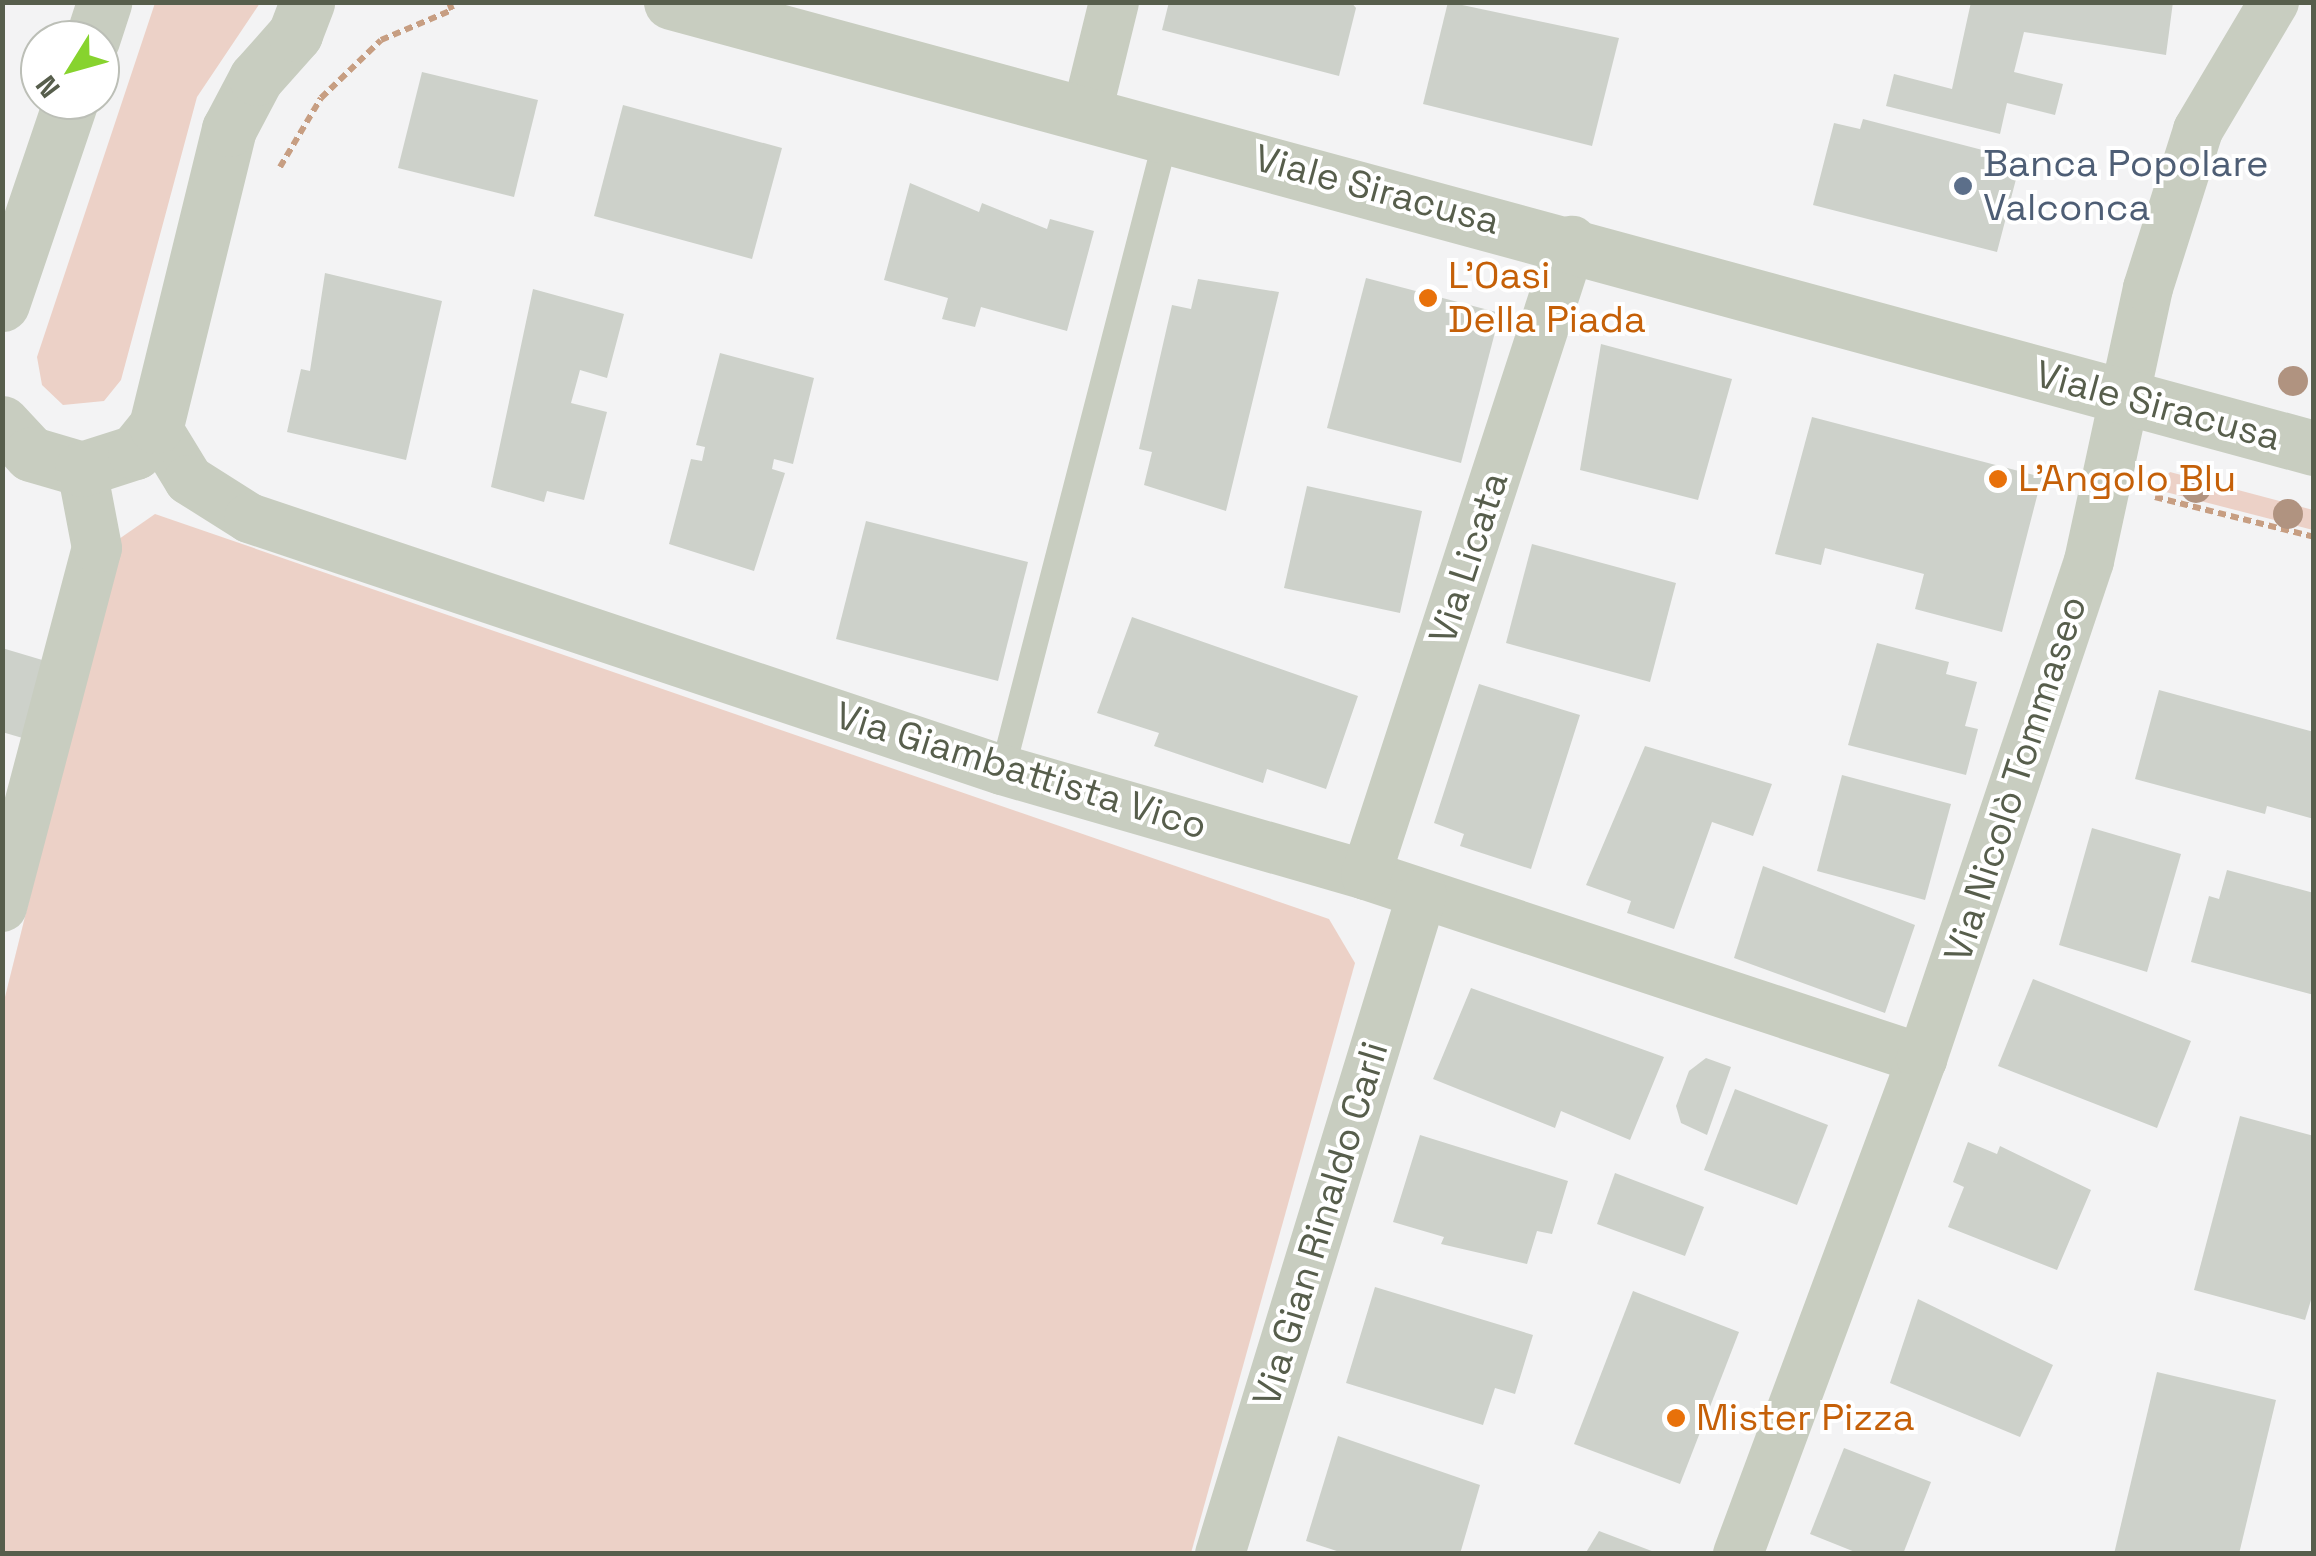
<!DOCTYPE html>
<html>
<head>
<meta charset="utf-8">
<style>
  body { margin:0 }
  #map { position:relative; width:2316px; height:1556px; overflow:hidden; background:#f3f3f4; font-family:"Space Grotesk",sans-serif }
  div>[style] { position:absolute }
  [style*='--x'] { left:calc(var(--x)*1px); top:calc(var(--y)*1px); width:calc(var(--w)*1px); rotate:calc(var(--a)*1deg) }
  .green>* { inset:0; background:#ecd1c7 }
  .building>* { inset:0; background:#cdd1ca }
  .path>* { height:6px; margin-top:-3px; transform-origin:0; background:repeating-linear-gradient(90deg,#c79e82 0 8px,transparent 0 13px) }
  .service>* { height:25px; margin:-12.5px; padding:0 12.5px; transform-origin:12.5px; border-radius:12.5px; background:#c8cdc0 }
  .minor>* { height:50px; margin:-25px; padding:0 25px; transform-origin:25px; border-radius:25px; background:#c8cdc0 }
  .tertiary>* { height:55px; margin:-27.5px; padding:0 27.5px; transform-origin:27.5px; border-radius:27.5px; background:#c8cdc0 }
  .trees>* { width:30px; height:30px; margin:-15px; border-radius:50%; background:#b09380 }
  .dots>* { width:28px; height:28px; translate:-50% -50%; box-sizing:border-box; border:5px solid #fff; border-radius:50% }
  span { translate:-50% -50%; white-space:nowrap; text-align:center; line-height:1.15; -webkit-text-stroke:8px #fff; paint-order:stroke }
  .service-label { font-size:38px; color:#4e5e75 }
  .left { translate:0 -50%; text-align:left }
  .street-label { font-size:38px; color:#575e4c }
  .food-label { font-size:38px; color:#c56008 }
  .frame { position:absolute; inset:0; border:5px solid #575e4c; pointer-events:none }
  .north { position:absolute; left:20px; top:20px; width:100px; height:100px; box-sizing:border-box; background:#fff; border:2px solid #bcbfb7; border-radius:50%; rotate:233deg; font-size:28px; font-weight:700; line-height:40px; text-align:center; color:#575e4c }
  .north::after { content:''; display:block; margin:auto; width:35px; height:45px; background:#87d32e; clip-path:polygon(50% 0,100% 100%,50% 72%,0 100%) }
</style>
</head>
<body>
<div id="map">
  <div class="green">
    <div style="clip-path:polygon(155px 3px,260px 3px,197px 97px,121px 380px,104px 401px,63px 405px,42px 385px,37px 357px)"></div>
    <div style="clip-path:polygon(2170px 472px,2313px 510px,2313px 530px,2154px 489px)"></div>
    <div style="clip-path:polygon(155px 514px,1329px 919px,1355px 963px,1191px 1553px,3px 1554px,3px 1005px,119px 539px)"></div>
  </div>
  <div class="building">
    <div style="clip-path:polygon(1169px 2px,1351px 2px,1356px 8px,1339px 76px,1162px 30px)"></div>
    <div style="clip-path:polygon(1448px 2px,1619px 38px,1592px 146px,1423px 104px)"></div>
    <div style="clip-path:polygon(1971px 2px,2173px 2px,2166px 55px,2024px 32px,2014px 72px,2063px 84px,2055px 115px,2007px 103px,2000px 134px,1886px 106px,1894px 74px,1952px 89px)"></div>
    <div style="clip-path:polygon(422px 72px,538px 100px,514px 197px,398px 168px)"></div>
    <div style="clip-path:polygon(623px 105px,782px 148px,752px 259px,594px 216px)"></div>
    <div style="clip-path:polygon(1863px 119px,2021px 160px,1997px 252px,1813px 205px,1834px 123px,1860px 129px)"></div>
    <div style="clip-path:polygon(910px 183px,979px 212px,982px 203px,1047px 229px,1050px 219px,1094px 231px,1067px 331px,981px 307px,975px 327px,942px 319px,948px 298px,884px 280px)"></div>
    <div style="clip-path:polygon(325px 273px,442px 301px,406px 460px,287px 432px,301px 369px,310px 371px)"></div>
    <div style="clip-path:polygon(1366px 278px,1500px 313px,1461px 463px,1327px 428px)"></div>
    <div style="clip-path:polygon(1198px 279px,1279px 292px,1226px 511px,1144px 485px,1152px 452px,1139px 449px,1172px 305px,1191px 309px)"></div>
    <div style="clip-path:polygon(533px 289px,624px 314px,607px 378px,580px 370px,571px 403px,607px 412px,584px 500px,547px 491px,544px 502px,491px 487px)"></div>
    <div style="clip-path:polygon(1601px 344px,1732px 379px,1698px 500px,1580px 470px)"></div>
    <div style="clip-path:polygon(720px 353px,814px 378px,793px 464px,774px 459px,772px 469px,785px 473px,754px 571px,669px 544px,691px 459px,702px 461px,705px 447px,696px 445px)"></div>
    <div style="clip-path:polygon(1812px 417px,2042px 477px,2002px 632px,1915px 609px,1924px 574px,1825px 548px,1821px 565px,1775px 554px)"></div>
    <div style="clip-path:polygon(1307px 486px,1422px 511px,1400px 613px,1284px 588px)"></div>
    <div style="clip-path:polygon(866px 521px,1028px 562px,998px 681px,836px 639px)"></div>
    <div style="clip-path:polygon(1532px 544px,1676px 583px,1650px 682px,1506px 643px)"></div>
    <div style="clip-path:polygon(1132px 617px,1358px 696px,1326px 789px,1267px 769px,1263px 783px,1154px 746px,1159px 733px,1097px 713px)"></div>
    <div style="clip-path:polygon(1877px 643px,1949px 662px,1946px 674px,1977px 682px,1965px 726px,1978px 729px,1966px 775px,1848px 745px)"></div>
    <div style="clip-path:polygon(2px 648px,49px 662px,26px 739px,2px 732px)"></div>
    <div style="clip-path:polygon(1479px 684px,1580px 715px,1531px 869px,1460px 846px,1464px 834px,1434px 823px)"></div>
    <div style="clip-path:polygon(2159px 690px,2314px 732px,2314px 819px,2267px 806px,2265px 814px,2135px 779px)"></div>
    <div style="clip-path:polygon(1645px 746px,1772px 784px,1753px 836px,1712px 822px,1674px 929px,1627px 913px,1631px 901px,1586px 885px)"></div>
    <div style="clip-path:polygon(1842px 775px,1951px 804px,1925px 900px,1817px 871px)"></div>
    <div style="clip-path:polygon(2092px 828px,2181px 854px,2147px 972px,2059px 945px)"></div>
    <div style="clip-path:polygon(1763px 866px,1915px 925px,1885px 1013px,1734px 958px)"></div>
    <div style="clip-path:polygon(2227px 870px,2314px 893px,2314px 995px,2191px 962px,2209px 896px,2219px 899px)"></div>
    <div style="clip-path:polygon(2033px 979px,2191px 1041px,2157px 1128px,1998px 1066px)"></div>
    <div style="clip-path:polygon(1471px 988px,1664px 1057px,1630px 1140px,1561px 1111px,1555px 1128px,1433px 1079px)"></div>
    <div style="clip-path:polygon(1706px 1058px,1731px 1067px,1707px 1135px,1681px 1123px,1676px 1106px,1689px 1071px)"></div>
    <div style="clip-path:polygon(1735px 1089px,1828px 1125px,1797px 1205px,1704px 1170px)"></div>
    <div style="clip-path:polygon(2240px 1116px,2314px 1136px,2314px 1290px,2305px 1320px,2194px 1290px)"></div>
    <div style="clip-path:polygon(1420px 1135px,1568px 1181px,1552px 1234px,1537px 1231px,1527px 1264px,1441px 1244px,1444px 1237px,1393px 1222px)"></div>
    <div style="clip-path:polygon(1968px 1142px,1997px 1154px,2000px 1146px,2091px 1190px,2057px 1270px,1948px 1227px,1964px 1187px,1953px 1182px)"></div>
    <div style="clip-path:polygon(1615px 1173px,1704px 1207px,1685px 1256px,1597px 1224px)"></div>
    <div style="clip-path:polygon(1375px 1287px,1533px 1335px,1515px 1394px,1495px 1388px,1483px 1425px,1346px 1383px)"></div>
    <div style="clip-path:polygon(1633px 1291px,1739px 1332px,1680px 1484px,1574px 1444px)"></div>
    <div style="clip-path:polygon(1918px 1299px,2053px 1365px,2020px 1437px,1890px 1383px)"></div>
    <div style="clip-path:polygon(2157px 1372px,2276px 1400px,2239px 1554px,2114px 1554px)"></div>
    <div style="clip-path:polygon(1338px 1436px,1480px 1485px,1460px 1554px,1346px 1554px,1306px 1541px)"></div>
    <div style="clip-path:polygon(1844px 1448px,1931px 1482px,1903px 1554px,1860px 1554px,1810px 1534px)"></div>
    <div style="clip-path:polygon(1599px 1531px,1657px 1553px,1657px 1554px,1585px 1554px)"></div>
  </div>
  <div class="path">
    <div style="--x:280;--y:167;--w:80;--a:-59.3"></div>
    <div style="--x:321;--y:98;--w:83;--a:-44"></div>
    <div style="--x:381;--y:40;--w:77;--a:-22.9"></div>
    <div style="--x:452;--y:10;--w:9;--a:-111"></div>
    <div style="--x:2155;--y:497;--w:164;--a:14.1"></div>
  </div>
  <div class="service">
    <div style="--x:1002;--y:770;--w:656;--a:-75.52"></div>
  </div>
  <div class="minor">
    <div style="--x:1087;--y:112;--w:113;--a:-76.2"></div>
    <div style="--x:156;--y:426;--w:63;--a:58.6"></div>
    <div style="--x:189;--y:480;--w:71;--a:32.3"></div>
    <div style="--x:249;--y:518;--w:794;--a:18.5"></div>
    <div style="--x:1002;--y:770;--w:379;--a:16.1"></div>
    <div style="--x:1366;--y:875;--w:586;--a:18.31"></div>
    <div style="--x:1366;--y:875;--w:667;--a:-72"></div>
    <div style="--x:2;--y:907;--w:371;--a:-75.2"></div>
    <div style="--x:97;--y:548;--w:80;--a:-100.8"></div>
    <div style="--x:1220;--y:1554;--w:690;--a:-72.98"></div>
    <div style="--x:1738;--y:1554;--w:528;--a:-69.61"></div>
    <div style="--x:1922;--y:1059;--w:525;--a:-71.46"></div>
    <div style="--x:2089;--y:561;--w:279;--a:-77.8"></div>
    <div style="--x:2148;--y:288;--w:166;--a:-72.4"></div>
    <div style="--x:2198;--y:130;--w:149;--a:-59.3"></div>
  </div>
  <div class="tertiary">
    <div style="--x:671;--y:2;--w:1702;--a:15.19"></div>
    <div style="--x:92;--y:40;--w:40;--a:-72"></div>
    <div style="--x:2;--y:304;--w:215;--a:-71.3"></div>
    <div style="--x:2;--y:423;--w:42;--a:46.9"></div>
    <div style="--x:31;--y:454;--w:53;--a:16.4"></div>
    <div style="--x:82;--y:469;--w:56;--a:-17.8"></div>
    <div style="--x:135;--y:452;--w:33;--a:-51"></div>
    <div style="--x:156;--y:426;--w:306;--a:-76.2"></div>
    <div style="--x:229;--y:129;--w:58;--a:-62.1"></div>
    <div style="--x:256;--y:78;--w:59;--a:-48.4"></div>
    <div style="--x:295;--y:34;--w:34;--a:-69"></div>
  </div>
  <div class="trees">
    <div style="left:2293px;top:381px"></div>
    <div style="left:2196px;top:488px"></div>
    <div style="left:2288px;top:514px"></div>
  </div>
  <div class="dots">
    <div style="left:1963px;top:186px;background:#5c6f8a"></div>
    <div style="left:1428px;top:298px;background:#e8710a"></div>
    <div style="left:1998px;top:479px;background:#e8710a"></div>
    <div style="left:1676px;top:1418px;background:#e8710a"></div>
  </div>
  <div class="service-label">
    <span class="left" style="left:1983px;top:186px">Banca Popolare<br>Valconca</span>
  </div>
  <div class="street-label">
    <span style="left:1377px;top:190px;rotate:15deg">Viale Siracusa</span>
    <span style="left:2158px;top:406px;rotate:15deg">Viale Siracusa</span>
    <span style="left:1469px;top:558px;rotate:-72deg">Via Licata</span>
    <span style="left:1021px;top:771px;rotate:17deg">Via Giambattista Vico</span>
    <span style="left:2016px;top:779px;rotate:-72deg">Via Nicolò Tommaseo</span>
    <span style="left:1321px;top:1224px;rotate:-73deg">Via Gian Rinaldo Carli</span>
  </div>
  <div class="food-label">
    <span class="left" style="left:1448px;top:298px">L'Oasi<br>Della Piada</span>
    <span class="left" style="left:2018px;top:479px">L'Angolo Blu</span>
    <span class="left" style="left:1696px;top:1418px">Mister Pizza</span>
  </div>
  <div class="frame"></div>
  <div class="north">N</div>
</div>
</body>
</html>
